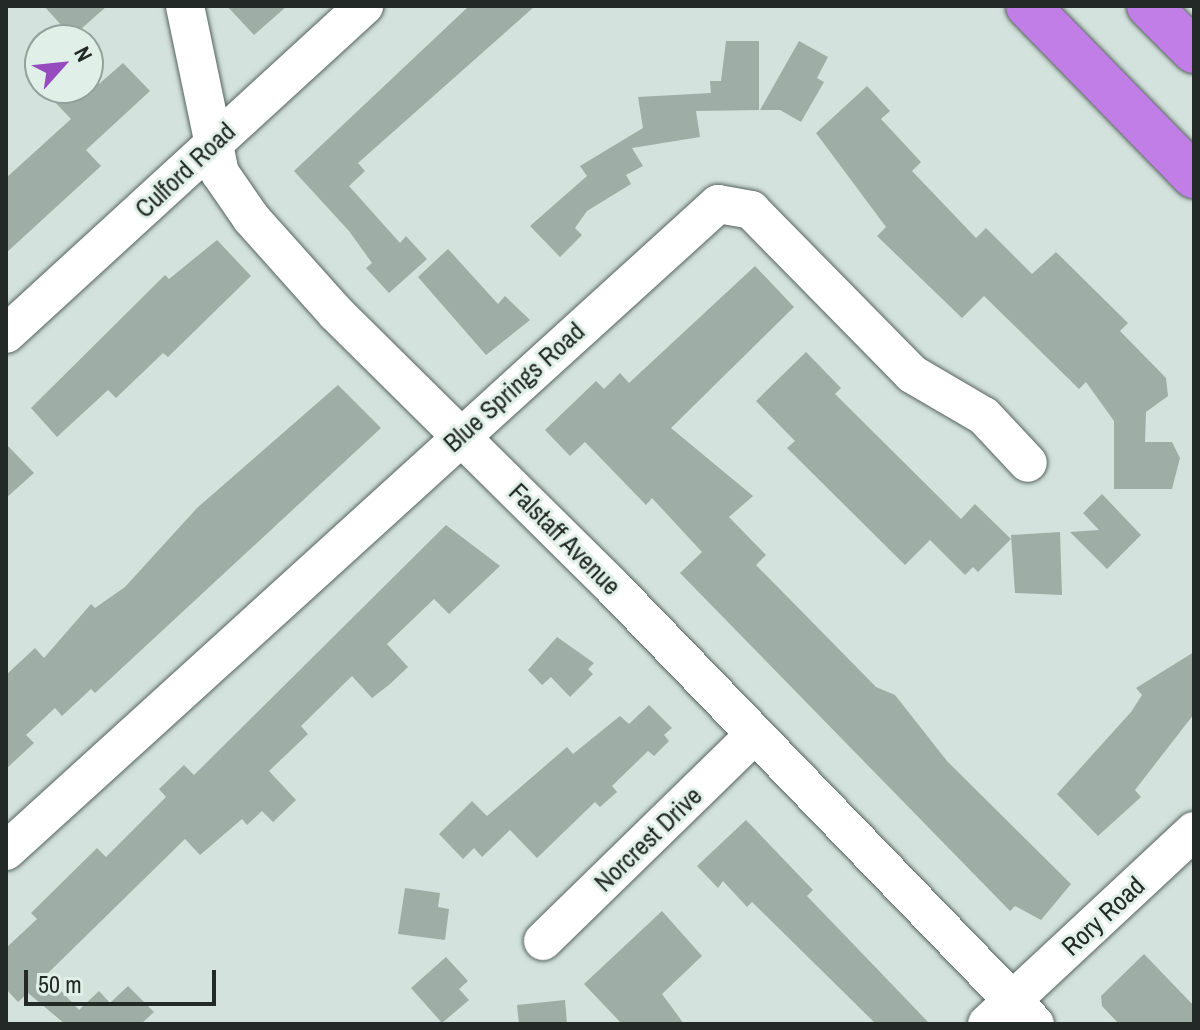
<!DOCTYPE html>
<html>
<head>
<meta charset="utf-8">
<style>
  body { margin:0 }
  #map { position:relative; width:1200px; height:1030px; overflow:hidden; background:#d3e2dc; font-family:"Archivo Narrow",sans-serif }
  div>[style] { position:absolute }
  [style*='--x'] { left:calc(var(--x)*1px); top:calc(var(--y)*1px); width:calc(var(--w)*1px); rotate:calc(var(--a)*1deg) }
  .building>* { inset:0; background:#9eada6 }
  .roads { filter:drop-shadow(0 0 2px #56635e) drop-shadow(0 0 2px #56635e) }
  .minor>* { height:38px; margin:-19px; padding:0 19px; transform-origin:19px; border-radius:19px; background:#fff }
  .highway>* { height:44px; margin:-22px; padding:0 22px; transform-origin:22px; border-radius:22px; background:#c07ee6 }
  span { translate:-50% -50%; white-space:nowrap; text-align:center; line-height:1.15; -webkit-text-stroke:6px #e0f0e9; paint-order:stroke }
  .street-label { font-size:26px; color:#232927 }
  .frame { position:absolute; inset:0; border:8px solid #232927; pointer-events:none }
  .north { position:absolute; left:24px; top:24px; width:80px; height:80px; box-sizing:border-box; background:#e0f0e9; border:2px solid #94a09b; border-radius:50%; rotate:63deg; font-size:22px; font-weight:700; line-height:32px; text-align:center; color:#232927 }
  .north::after { content:''; display:block; margin:auto; width:28px; height:36px; background:#964bbe; clip-path:polygon(50% 0,100% 100%,50% 72%,0 100%) }
  .scale { position:absolute; left:24px; top:970px; width:192px; height:36px; box-sizing:border-box; border:4px solid #232927; border-top:0; padding-left:10px; font-size:24px; line-height:28px; white-space:nowrap; color:#232927; -webkit-text-stroke:6px #e0f0e9; paint-order:stroke }
</style>
</head>
<body>
<div id="map">
  <div class="building">
    <div style="clip-path:polygon(44px 6px,107px 6px,72px 37px)"></div>
    <div style="clip-path:polygon(227px 6px,287px 6px,254px 35px)"></div>
    <div style="clip-path:polygon(469px 6px,535px 6px,358px 163px,365px 171px,349px 186px,400px 243px,406px 236px,427px 259px,389px 293px,366px 268px,372px 263px,349px 231px,294px 171px)"></div>
    <div style="clip-path:polygon(726px 41px,759px 41px,759px 110px,696px 111px,700px 137px,632px 148px,643px 166px,626px 175px,631px 184px,587px 211px,575px 228px,582px 235px,560px 257px,530px 226px,587px 176px,580px 166px,643px 128px,638px 97px,711px 93px,710px 81px,721px 81px)"></div>
    <div style="clip-path:polygon(799px 41px,828px 57px,817px 78px,824px 82px,801px 122px,780px 110px,760px 110px)"></div>
    <div style="clip-path:polygon(123px 63px,150px 91px,86px 150px,101px 166px,6px 253px,6px 178px,71px 119px,51px 98px,62px 88px,88px 88px,88px 72px,99px 84px)"></div>
    <div style="clip-path:polygon(867px 86px,890px 111px,881px 119px,921px 162px,912px 171px,976px 238px,986px 228px,1032px 274px,1056px 252px,1128px 323px,1120px 331px,1166px 378px,1168px 396px,1146px 412px,1145px 442px,1172px 442px,1180px 458px,1172px 489px,1114px 489px,1114px 421px,1086px 382px,1079px 389px,984px 296px,962px 318px,877px 236px,886px 227px,816px 133px)"></div>
    <div style="clip-path:polygon(217px 240px,251px 276px,168px 357px,163px 353px,116px 398px,108px 390px,57px 437px,31px 408px,165px 275px,169px 279px)"></div>
    <div style="clip-path:polygon(448px 249px,498px 304px,505px 296px,530px 320px,486px 355px,418px 277px)"></div>
    <div style="clip-path:polygon(755px 266px,794px 307px,671px 428px,753px 496px,729px 517px,766px 555px,756px 565px,876px 687px,895px 695px,947px 761px,1071px 884px,1041px 920px,1015px 906px,1010px 911px,680px 573px,702px 552px,652px 498px,646px 505px,585px 442px,570px 456px,545px 430px,596px 381px,604px 389px,620px 373px,629px 383px)"></div>
    <div style="clip-path:polygon(806px 352px,841px 388px,835px 394px,961px 519px,975px 504px,1011px 539px,978px 572px,973px 567px,965px 575px,930px 540px,905px 565px,787px 448px,795px 441px,756px 401px)"></div>
    <div style="clip-path:polygon(338px 385px,381px 428px,95px 693px,91px 689px,62px 716px,55px 708px,26px 735px,34px 743px,6px 769px,6px 675px,35px 648px,44px 658px,91px 604px,95px 608px,125px 587px,197px 508px)"></div>
    <div style="clip-path:polygon(6px 444px,34px 473px,6px 498px)"></div>
    <div style="clip-path:polygon(1102px 494px,1141px 535px,1107px 569px,1070px 532px,1099px 530px,1083px 513px)"></div>
    <div style="clip-path:polygon(446px 525px,500px 566px,449px 614px,434px 599px,387px 644px,408px 667px,390px 684px,372px 698px,352px 676px,301px 726px,308px 734px,269px 771px,296px 800px,273px 822px,262px 811px,247px 825px,242px 819px,200px 855px,185px 839px,46px 975px,79px 1010px,99px 991px,110px 1003px,128px 986px,154px 1012px,141px 1024px,65px 1024px,28px 993px,18px 1002px,6px 989px,6px 948px,37px 919px,31px 913px,97px 848px,106px 857px,166px 797px,159px 789px,184px 765px,194px 775px)"></div>
    <div style="clip-path:polygon(1060px 532px,1062px 595px,1015px 593px,1011px 535px)"></div>
    <div style="clip-path:polygon(557px 637px,594px 663px,588px 669px,593px 674px,570px 697px,551px 677px,542px 685px,528px 670px)"></div>
    <div style="clip-path:polygon(1194px 652px,1194px 714px,1135px 790px,1141px 797px,1098px 836px,1057px 794px,1131px 712px,1142px 695px,1136px 688px)"></div>
    <div style="clip-path:polygon(649px 705px,672px 728px,664px 735px,669px 741px,654px 756px,648px 751px,612px 786px,617px 792px,600px 807px,595px 802px,537px 858px,510px 830px,482px 857px,474px 848px,463px 859px,439px 834px,472px 801px,487px 816px,567px 747px,573px 754px,620px 716px,629px 724px)"></div>
    <div style="clip-path:polygon(746px 820px,813px 890px,807px 896px,930px 1024px,876px 1024px,752px 902px,747px 907px,723px 881px,718px 888px,697px 866px)"></div>
    <div style="clip-path:polygon(405px 888px,440px 893px,438px 907px,449px 909px,445px 940px,398px 934px)"></div>
    <div style="clip-path:polygon(662px 911px,702px 956px,662px 994px,684px 1024px,622px 1024px,584px 984px)"></div>
    <div style="clip-path:polygon(1144px 954px,1194px 1006px,1194px 1024px,1119px 1024px,1102px 1006px,1101px 996px)"></div>
    <div style="clip-path:polygon(446px 957px,468px 981px,459px 989px,469px 1000px,442px 1023px,411px 988px)"></div>
    <div style="clip-path:polygon(565px 1000px,567px 1024px,519px 1024px,517px 1005px)"></div>
  </div>
  <div class="roads">
    <div class="minor">
      <div style="--x:185;--y:6;--w:171;--a:78.2"></div>
      <div style="--x:220;--y:173;--w:55;--a:55.4"></div>
      <div style="--x:251;--y:218;--w:127;--a:48.2"></div>
      <div style="--x:336;--y:313;--w:384;--a:44.7"></div>
      <div style="--x:609;--y:583;--w:613;--a:45.99"></div>
      <div style="--x:6;--y:334;--w:486;--a:-42.5"></div>
      <div style="--x:6;--y:851;--w:962;--a:-42.26"></div>
      <div style="--x:718;--y:204;--w:34;--a:10"></div>
      <div style="--x:751;--y:210;--w:230;--a:45.5"></div>
      <div style="--x:912;--y:374;--w:83;--a:30.3"></div>
      <div style="--x:984;--y:416;--w:64;--a:46.9"></div>
      <div style="--x:543;--y:941;--w:292;--a:-44.3"></div>
      <div style="--x:987;--y:1024;--w:283;--a:-43"></div>
    </div>
    <div class="highway">
      <div style="--x:1028;--y:6;--w:238;--a:45.7"></div>
      <div style="--x:1149;--y:6;--w:64;--a:45"></div>
    </div>
  </div>
  <div class="street-label">
    <span style="left:185px;top:170px;rotate:-43deg">Culford Road</span>
    <span style="left:514px;top:387px;rotate:-42deg">Blue Springs Road</span>
    <span style="left:565px;top:539px;rotate:45deg">Falstaff Avenue</span>
    <span style="left:648px;top:839px;rotate:-44deg">Norcrest Drive</span>
    <span style="left:1103px;top:916px;rotate:-43deg">Rory Road</span>
  </div>
  <div class="frame"></div>
  <div class="north">N</div>
  <div class="scale">50 m</div>
</div>
</body>
</html>
